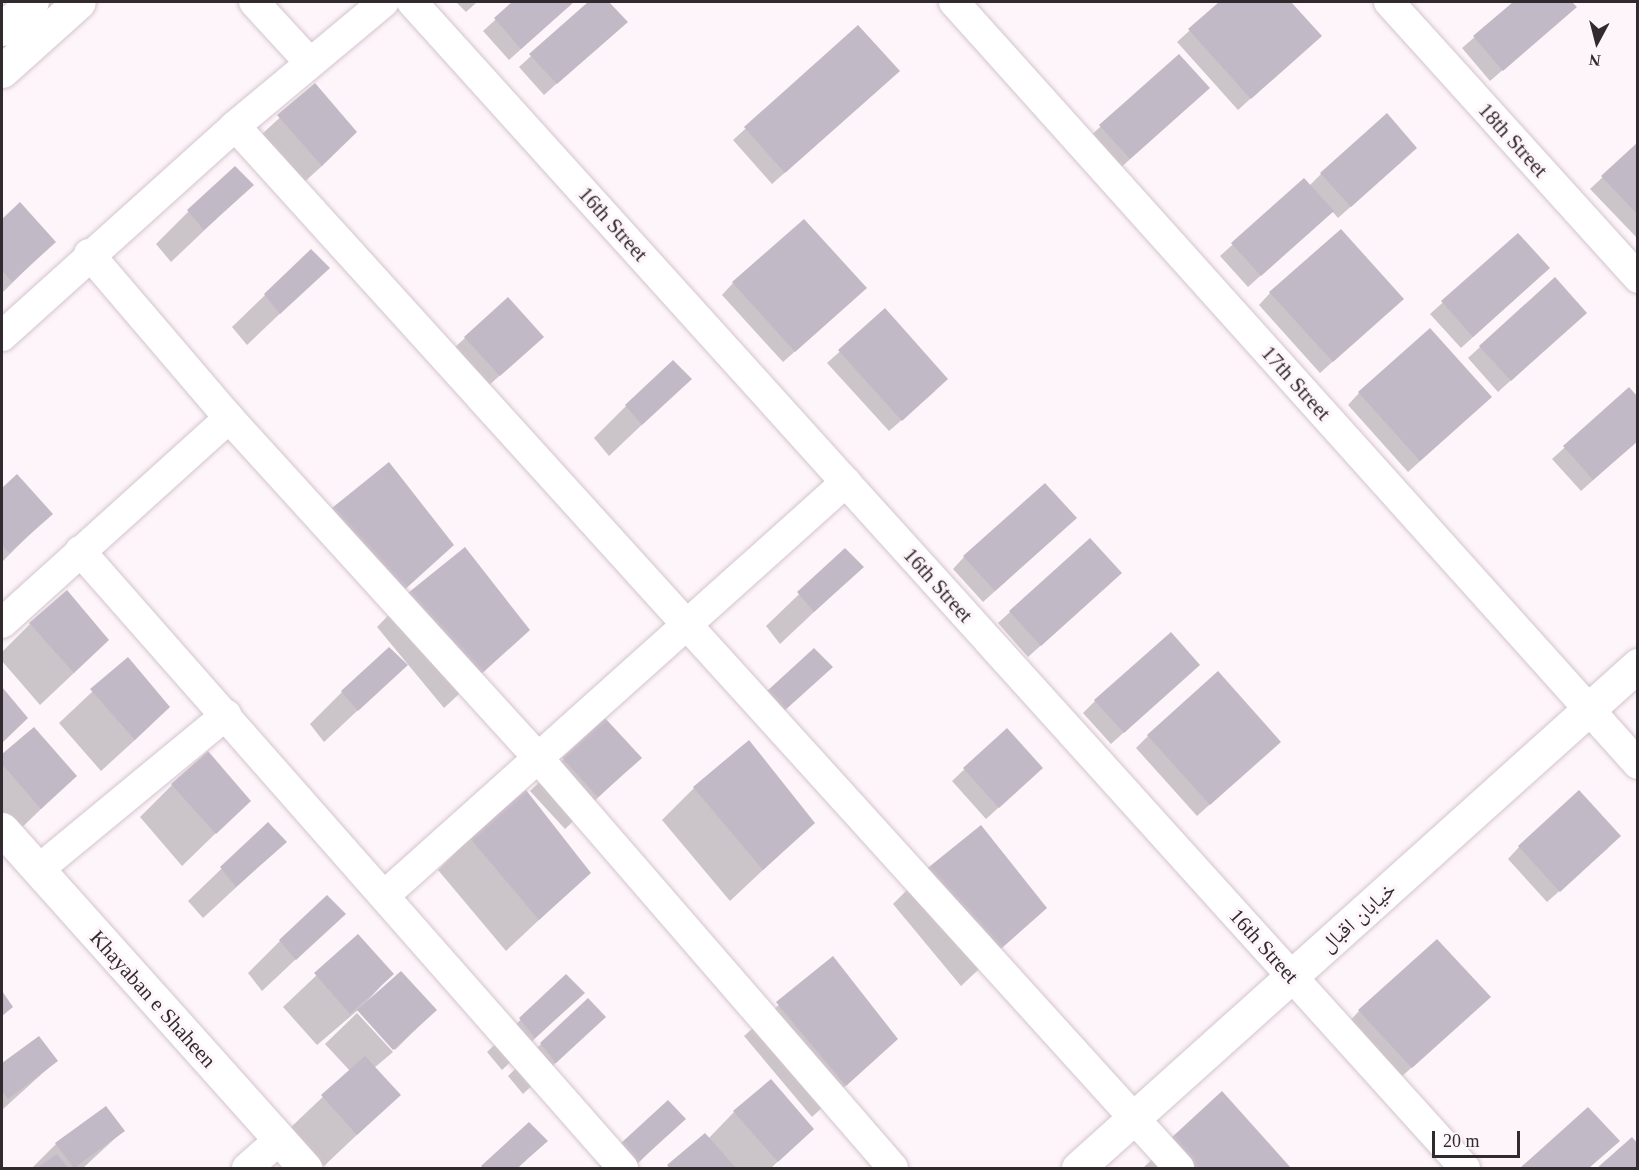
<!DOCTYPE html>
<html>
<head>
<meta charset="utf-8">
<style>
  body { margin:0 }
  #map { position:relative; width:1639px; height:1170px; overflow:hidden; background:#fef5fa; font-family:"Times New Roman","Noto Naskh Arabic",serif }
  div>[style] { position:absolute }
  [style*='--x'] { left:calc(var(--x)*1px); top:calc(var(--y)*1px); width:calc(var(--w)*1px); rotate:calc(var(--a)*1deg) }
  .shadow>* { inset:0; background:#0003 }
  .building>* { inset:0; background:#c2b9c6 }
  .roads { filter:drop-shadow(0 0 2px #d3c5ce) drop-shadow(0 0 2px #d3c5ce) }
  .street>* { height:30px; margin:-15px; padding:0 15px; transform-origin:15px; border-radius:15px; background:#fff }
  .secondary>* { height:33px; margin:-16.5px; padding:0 16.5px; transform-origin:16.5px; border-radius:16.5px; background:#fff }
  span { translate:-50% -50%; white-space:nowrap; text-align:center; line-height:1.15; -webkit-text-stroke:6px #fef5fa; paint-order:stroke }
  .street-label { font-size:21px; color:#312b2f }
  .frame { position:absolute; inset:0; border:3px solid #312b2f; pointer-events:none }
  .north { position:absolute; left:1567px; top:12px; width:60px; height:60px; -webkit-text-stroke:4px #fef5fa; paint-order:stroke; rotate:187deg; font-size:16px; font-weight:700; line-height:24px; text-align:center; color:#312b2f }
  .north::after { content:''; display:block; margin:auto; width:21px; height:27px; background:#312b2f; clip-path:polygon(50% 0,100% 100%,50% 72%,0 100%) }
  .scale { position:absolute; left:1432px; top:1131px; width:88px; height:27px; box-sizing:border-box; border:3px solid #312b2f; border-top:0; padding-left:8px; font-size:18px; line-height:21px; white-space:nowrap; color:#312b2f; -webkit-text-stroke:4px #fef5fa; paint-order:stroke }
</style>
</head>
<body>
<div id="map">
  <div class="shadow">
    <div style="clip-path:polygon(456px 2px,477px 2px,466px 12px)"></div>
    <div style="clip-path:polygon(515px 2px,573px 2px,509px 60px,483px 31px)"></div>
    <div style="clip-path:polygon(590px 2px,607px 2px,625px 22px,544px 95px,519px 67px)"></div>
    <div style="clip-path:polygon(1221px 2px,1289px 2px,1320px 36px,1238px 110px,1177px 42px)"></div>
    <div style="clip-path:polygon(1515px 2px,1570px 2px,1575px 7px,1490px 81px,1462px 48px)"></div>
    <div style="clip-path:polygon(858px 27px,886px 83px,772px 184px,733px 140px)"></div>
    <div style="clip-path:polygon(1178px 56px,1196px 100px,1118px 170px,1088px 138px)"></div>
    <div style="clip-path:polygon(315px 85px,323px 165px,288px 197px,246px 149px)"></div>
    <div style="clip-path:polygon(1638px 144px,1638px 239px,1590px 189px)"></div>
    <div style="clip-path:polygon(1403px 160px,1338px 218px,1332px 211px,1248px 287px,1220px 256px,1304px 180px,1309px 186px,1321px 174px)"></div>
    <div style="clip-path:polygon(252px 185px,171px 262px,156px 244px,189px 211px)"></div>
    <div style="clip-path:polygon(20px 204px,54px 242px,2px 293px,2px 221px)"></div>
    <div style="clip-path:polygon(1518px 235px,1536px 280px,1461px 348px,1430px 314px)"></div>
    <div style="clip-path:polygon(328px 268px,247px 345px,232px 327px,265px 295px)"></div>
    <div style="clip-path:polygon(733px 283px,853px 300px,783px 362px,722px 295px)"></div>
    <div style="clip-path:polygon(1270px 293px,1390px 310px,1320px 373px,1259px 305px)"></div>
    <div style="clip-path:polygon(885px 311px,935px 391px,889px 431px,827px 363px)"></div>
    <div style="clip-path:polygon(1573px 324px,1498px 392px,1468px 358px,1480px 347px)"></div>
    <div style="clip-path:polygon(465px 338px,530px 348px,487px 387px,453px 349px)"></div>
    <div style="clip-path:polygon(690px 379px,609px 456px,594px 438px,626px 406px)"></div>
    <div style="clip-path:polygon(1629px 389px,1638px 440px,1581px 491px,1552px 459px)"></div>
    <div style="clip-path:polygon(1359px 393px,1478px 409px,1408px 472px,1348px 405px)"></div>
    <div style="clip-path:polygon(17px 476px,51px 513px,2px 562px,2px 490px)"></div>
    <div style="clip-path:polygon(1063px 530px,983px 602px,953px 569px,964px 557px)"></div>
    <div style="clip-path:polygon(845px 550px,862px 567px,780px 644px,766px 626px)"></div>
    <div style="clip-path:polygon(1108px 585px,1028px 657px,998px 623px,1010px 612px)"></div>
    <div style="clip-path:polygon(409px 594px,528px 630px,444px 708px,377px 627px)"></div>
    <div style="clip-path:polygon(30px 624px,75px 672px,40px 705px,2px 661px,2px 652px)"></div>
    <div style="clip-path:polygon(127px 659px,136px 739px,101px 771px,59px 723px)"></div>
    <div style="clip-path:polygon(406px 665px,324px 742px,310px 724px,342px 692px)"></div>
    <div style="clip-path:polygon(1186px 676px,1111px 744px,1083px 713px,1095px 701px)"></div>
    <div style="clip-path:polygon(2px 689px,26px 718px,2px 742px)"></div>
    <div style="clip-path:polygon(605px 720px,640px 758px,565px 829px,530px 791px)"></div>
    <div style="clip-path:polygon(34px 729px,75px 776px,8px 841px,2px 834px,2px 756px)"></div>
    <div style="clip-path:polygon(1006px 730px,1029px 780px,986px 819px,952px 781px)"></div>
    <div style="clip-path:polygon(1148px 736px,1267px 753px,1197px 816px,1136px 748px)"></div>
    <div style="clip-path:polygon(172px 785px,249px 801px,182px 866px,140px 817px)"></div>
    <div style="clip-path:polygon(694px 788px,813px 823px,730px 901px,662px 820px)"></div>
    <div style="clip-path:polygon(268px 824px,285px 842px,203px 918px,188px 901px)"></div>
    <div style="clip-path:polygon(470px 838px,589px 873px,506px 951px,438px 870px)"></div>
    <div style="clip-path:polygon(1519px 847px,1608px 848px,1547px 902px,1508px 859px)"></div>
    <div style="clip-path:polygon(925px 872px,1045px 907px,961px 986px,893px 904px)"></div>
    <div style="clip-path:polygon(344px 914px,262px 991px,248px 973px,280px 941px)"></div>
    <div style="clip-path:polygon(358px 936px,392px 974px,361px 1008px,435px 1010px,395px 1050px,358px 1010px,317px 1045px,283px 1007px)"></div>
    <div style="clip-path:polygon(832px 958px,896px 1039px,812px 1117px,744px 1036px)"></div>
    <div style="clip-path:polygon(566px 976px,583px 993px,502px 1070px,487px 1052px)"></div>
    <div style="clip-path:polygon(1477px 1008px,1399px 1079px,1348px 1023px,1359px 1011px)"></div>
    <div style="clip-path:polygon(357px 1013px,393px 1052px,374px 1068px,399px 1095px,324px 1166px,289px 1129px,350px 1071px,325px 1044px)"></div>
    <div style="clip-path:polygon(604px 1017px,523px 1094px,508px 1076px,541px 1044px)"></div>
    <div style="clip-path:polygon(38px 1038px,56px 1061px,2px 1110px,2px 1065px)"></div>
    <div style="clip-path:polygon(1222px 1093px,1289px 1168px,1143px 1168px,1172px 1140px)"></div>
    <div style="clip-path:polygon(1588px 1109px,1606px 1152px,1588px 1168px,1522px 1168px)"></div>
    <div style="clip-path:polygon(734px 1112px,812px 1129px,771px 1168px,666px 1168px,705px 1135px,708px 1139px)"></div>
    <div style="clip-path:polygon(684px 1119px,633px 1168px,598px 1168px,621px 1146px)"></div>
    <div style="clip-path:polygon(529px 1124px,546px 1141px,518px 1168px,481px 1168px)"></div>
    <div style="clip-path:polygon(123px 1131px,83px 1168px,32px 1168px,56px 1144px)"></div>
    <div style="clip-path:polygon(1631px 1139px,1638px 1146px,1638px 1168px,1599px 1168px)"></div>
  </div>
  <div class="building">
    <div style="clip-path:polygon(512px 2px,574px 2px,521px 49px,494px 18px)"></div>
    <div style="clip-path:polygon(588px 2px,609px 2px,628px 22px,557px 84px,529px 54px)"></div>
    <div style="clip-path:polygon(1219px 2px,1291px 2px,1322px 36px,1251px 99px,1188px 29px)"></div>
    <div style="clip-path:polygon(1513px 2px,1572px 2px,1577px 7px,1503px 71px,1473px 36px)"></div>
    <div style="clip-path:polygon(858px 25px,900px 71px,785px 173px,744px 127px)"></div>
    <div style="clip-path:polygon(1179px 54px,1210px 88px,1130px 159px,1099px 125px)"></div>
    <div style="clip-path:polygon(315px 83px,357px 132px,322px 166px,277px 115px)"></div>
    <div style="clip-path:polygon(1387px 113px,1417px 148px,1351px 207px,1320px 173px)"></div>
    <div style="clip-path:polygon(1638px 142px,1638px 215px,1601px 176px)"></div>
    <div style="clip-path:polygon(235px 166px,254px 185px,204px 230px,187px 210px)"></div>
    <div style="clip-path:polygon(1304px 178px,1334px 211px,1261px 276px,1231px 243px)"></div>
    <div style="clip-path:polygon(20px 202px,56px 242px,12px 282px,2px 270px,2px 219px)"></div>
    <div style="clip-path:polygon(804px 219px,867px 288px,795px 352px,732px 282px)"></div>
    <div style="clip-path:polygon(1341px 229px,1404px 299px,1333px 362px,1269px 292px)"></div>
    <div style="clip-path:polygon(1518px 233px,1550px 268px,1473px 337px,1441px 301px)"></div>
    <div style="clip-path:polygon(311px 249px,330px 268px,280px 314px,264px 294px)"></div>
    <div style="clip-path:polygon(1555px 277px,1587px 313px,1511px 381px,1479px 346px)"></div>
    <div style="clip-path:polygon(508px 297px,544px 337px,500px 376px,464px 337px)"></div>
    <div style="clip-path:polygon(885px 308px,948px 379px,902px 421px,838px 350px)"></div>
    <div style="clip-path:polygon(1430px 328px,1492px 397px,1420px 461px,1358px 392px)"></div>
    <div style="clip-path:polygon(673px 360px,692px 379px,642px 425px,625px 405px)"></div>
    <div style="clip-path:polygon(1629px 387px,1638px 397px,1638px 441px,1593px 480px,1563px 446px)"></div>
    <div style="clip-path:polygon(389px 462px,454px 545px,402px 592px,332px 508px)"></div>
    <div style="clip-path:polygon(17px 474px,53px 514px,9px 553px,2px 545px,2px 488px)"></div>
    <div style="clip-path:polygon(1045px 483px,1077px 518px,995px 591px,963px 556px)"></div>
    <div style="clip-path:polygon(1090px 538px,1122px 573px,1041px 646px,1009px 611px)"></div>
    <div style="clip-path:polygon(465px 547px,530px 630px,478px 677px,408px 593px)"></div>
    <div style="clip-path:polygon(845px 548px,864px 567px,814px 612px,797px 592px)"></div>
    <div style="clip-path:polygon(67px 590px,109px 640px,74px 673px,29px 623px)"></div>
    <div style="clip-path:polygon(1171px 632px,1200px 665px,1124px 733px,1094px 700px)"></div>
    <div style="clip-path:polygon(389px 647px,408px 665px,358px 711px,341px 691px)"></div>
    <div style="clip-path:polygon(814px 648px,833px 667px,783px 712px,766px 692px)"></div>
    <div style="clip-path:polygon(128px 657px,170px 707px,135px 740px,90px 689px)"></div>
    <div style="clip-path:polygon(1218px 671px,1281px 742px,1210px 805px,1147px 735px)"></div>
    <div style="clip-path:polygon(2px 687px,28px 718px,2px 743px)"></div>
    <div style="clip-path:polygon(605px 718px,642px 758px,598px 797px,562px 758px)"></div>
    <div style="clip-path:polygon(34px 727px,77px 776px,41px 809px,2px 764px,2px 754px)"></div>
    <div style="clip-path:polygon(1007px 728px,1043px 768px,999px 808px,963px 768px)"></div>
    <div style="clip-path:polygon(749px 740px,815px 823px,763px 870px,693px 787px)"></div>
    <div style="clip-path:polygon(208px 751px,251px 801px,216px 834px,171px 784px)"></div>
    <div style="clip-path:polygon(526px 790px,591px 873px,539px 920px,469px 837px)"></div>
    <div style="clip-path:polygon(1579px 790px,1621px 836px,1560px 892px,1518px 846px)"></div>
    <div style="clip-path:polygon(268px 822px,287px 842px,236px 887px,220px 867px)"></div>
    <div style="clip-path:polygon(981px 825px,1047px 908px,995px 954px,924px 871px)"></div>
    <div style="clip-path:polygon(327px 895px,346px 914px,296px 960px,279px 940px)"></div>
    <div style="clip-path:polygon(358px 934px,394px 974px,350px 1014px,314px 973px)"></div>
    <div style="clip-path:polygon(1437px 939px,1491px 997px,1412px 1068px,1358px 1010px)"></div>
    <div style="clip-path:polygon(833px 956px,898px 1039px,846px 1086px,776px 1002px)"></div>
    <div style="clip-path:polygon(401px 971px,437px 1010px,393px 1050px,357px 1010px)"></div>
    <div style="clip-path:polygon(566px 974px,585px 993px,535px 1038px,519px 1018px)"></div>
    <div style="clip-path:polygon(2px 991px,13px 1007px,2px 1016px)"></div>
    <div style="clip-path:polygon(588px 998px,606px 1017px,556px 1063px,540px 1043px)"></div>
    <div style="clip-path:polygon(39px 1036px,58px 1061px,8px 1099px,2px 1091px,2px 1063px)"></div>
    <div style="clip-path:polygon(365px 1056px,401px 1095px,357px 1135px,321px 1095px)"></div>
    <div style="clip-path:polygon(771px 1079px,814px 1129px,778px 1162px,733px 1111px)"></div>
    <div style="clip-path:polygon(1222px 1091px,1291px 1168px,1197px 1168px,1170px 1139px)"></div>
    <div style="clip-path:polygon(668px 1100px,686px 1119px,636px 1164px,620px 1144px)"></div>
    <div style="clip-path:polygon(106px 1106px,125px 1131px,74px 1168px,55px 1143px)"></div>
    <div style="clip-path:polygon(1588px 1107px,1620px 1141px,1589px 1168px,1520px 1168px)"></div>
    <div style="clip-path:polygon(529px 1122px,548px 1141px,517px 1168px,483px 1168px,481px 1166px)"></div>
    <div style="clip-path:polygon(705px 1133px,736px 1168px,670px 1168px,667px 1165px)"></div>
    <div style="clip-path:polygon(1632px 1137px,1638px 1144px,1638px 1168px,1597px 1168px)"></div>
    <div style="clip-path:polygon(57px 1154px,68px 1168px,37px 1168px)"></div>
  </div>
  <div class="roads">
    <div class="street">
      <div style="--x:254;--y:2;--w:83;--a:47.4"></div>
      <div style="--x:412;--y:2;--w:1571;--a:47.92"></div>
      <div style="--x:954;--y:2;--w:1024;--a:48.09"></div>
      <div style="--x:1389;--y:2;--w:372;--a:47.9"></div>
      <div style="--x:235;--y:126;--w:1406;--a:47.82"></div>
      <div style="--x:89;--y:254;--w:216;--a:49.5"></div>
      <div style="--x:229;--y:418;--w:459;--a:47.7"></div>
      <div style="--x:538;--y:758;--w:542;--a:49.11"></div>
      <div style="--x:2;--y:336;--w:314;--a:-42"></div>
      <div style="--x:235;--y:126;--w:194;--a:-39.8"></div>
      <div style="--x:80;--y:551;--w:822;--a:48.65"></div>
      <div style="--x:2;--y:623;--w:306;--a:-42.1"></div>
      <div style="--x:38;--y:870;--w:244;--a:-39.5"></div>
      <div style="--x:385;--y:895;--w:619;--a:-41.86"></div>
      <div style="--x:247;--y:1168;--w:43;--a:-41.2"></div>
    </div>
    <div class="secondary">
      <div style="--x:2;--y:29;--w:40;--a:-42"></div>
      <div style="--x:2;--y:71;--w:103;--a:-41.9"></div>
      <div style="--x:2;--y:829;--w:455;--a:48.2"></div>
      <div style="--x:1078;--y:1168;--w:753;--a:-41.93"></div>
    </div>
  </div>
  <div class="street-label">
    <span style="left:1513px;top:140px;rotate:48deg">18th Street</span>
    <span style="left:613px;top:224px;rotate:48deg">16th Street</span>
    <span style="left:1296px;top:383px;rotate:48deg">17th Street</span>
    <span style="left:938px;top:585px;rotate:48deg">16th Street</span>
    <span style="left:1358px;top:917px;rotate:-42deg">خیابان اقبال</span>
    <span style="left:1264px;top:946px;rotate:48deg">16th Street</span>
    <span style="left:153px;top:999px;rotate:48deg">Khayaban e Shaheen</span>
  </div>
  <div class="frame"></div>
  <div class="north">N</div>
  <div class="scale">20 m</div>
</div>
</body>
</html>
